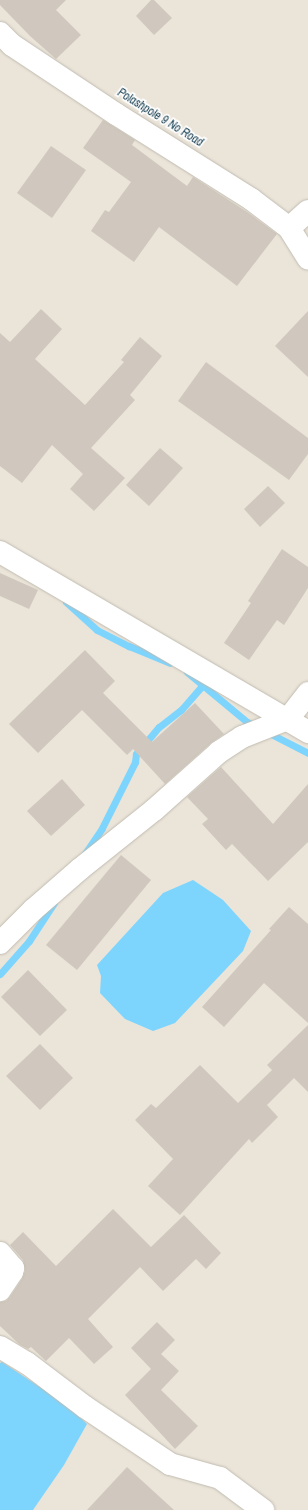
<!DOCTYPE html>
<html>
<head>
<meta charset="utf-8">
<style>
  body { margin:0 }
  #map { position:relative; width:308px; height:1510px; overflow:hidden; background:#eae4d9; font-family:"Archivo Narrow",sans-serif }
  div>[style] { position:absolute }
  [style*='--x'] { left:calc(var(--x)*1px); top:calc(var(--y)*1px); width:calc(var(--w)*1px); rotate:calc(var(--a)*1deg) }
  .water>* { inset:0; background:#7dd5fe }
  .stream>* { height:7px; margin:-3.5px; padding:0 3.5px; transform-origin:3.5px; border-radius:3.5px; background:#7dd5fe }
  .building>* { inset:0; background:#d0c8be }
  .roads { filter:drop-shadow(0 0 1px #c1bbb0) drop-shadow(0 0 1px #c1bbb0) }
  .minor>* { height:22px; margin:-11px; padding:0 11px; transform-origin:11px; border-radius:11px; background:#fff }
  .secondary>* { height:22px; margin:-11px; padding:0 11px; transform-origin:11px; border-radius:11px; background:#fff }
  .trunk>* { height:22px; margin:-11px; padding:0 11px; transform-origin:11px; border-radius:11px; background:#fff }
  span { translate:-50% -50%; white-space:nowrap; text-align:center; line-height:1.15; -webkit-text-stroke:3.5px #fff; paint-order:stroke }
  .water-label { font-size:12px; color:#1d4355; font-style:italic }
</style>
</head>
<body>
<div id="map">
  <div class="water">
    <div style="clip-path:polygon(193px 880px,223px 900px,251px 931px,243px 951px,175px 1023px,153px 1031px,125px 1019px,100px 993px,101px 976px,97px 965px,163px 893px)"></div>
    <div style="clip-path:polygon(2px 1362px,67px 1405px,87px 1424px,64px 1465px,33px 1510px,0 1510px,0 1363px)"></div>
  </div>
  <div class="stream">
    <div style="--x:66;--y:602;--w:42;--a:42.1"></div>
    <div style="--x:97;--y:630;--w:36;--a:27"></div>
    <div style="--x:129;--y:646;--w:44;--a:22.5"></div>
    <div style="--x:187;--y:672;--w:78;--a:39.8"></div>
    <div style="--x:247;--y:722;--w:10;--a:24"></div>
    <div style="--x:267;--y:732;--w:46;--a:27.1"></div>
    <div style="--x:84;--y:855;--w:32;--a:-56"></div>
    <div style="--x:102;--y:828;--w:74;--a:-63.4"></div>
    <div style="--x:135;--y:762;--w:8;--a:-83"></div>
    <div style="--x:136;--y:754;--w:35;--a:-50"></div>
    <div style="--x:159;--y:727;--w:28;--a:-38"></div>
    <div style="--x:181;--y:710;--w:33;--a:-49"></div>
    <div style="--x:0;--y:974;--w:44;--a:-48.7"></div>
    <div style="--x:29;--y:941;--w:45;--a:-56.7"></div>
  </div>
  <div class="building">
    <div style="clip-path:polygon(0 0,66px 0,56px 10px,81px 35px,56px 59px,30px 36px,0 5px)"></div>
    <div style="clip-path:polygon(151px 0,154px 0,172px 18px,154px 35px,136px 16px)"></div>
    <div style="clip-path:polygon(103px 120px,135px 140px,132px 145px,187px 186px,193px 177px,247px 212px,277px 234px,237px 286px,159px 227px,134px 262px,91px 231px,105px 210px,109px 212px,131px 182px,83px 148px)"></div>
    <div style="clip-path:polygon(51px 146px,86px 170px,52px 218px,17px 193px)"></div>
    <div style="clip-path:polygon(41px 309px,62px 329px,35px 359px,85px 405px,124px 362px,121px 360px,140px 337px,162px 356px,130px 395px,135px 400px,91px 448px,125px 478px,94px 511px,70px 489px,83px 474px,52px 445px,22px 483px,0 466px,0 333px,10px 342px)"></div>
    <div style="clip-path:polygon(308px 311px,308px 377px,275px 346px)"></div>
    <div style="clip-path:polygon(206px 362px,308px 438px,308px 454px,289px 480px,178px 401px)"></div>
    <div style="clip-path:polygon(160px 448px,183px 468px,149px 506px,126px 485px)"></div>
    <div style="clip-path:polygon(268px 486px,285px 503px,260px 527px,244px 509px)"></div>
    <div style="clip-path:polygon(282px 549px,308px 567px,308px 588px,284px 625px,277px 620px,249px 660px,224px 643px,251px 603px,248px 601px)"></div>
    <div style="clip-path:polygon(0 573px,38px 590px,29px 609px,0 596px)"></div>
    <div style="clip-path:polygon(85px 650px,115px 681px,103px 693px,152px 742px,195px 703px,224px 734px,211px 743px,165px 784px,133px 749px,127px 755px,82px 710px,38px 753px,9px 724px)"></div>
    <div style="clip-path:polygon(221px 767px,273px 824px,308px 784px,308px 842px,268px 881px,232px 844px,226px 850px,202px 824px,208px 819px,187px 797px)"></div>
    <div style="clip-path:polygon(62px 779px,85px 805px,51px 836px,27px 811px)"></div>
    <div style="clip-path:polygon(121px 855px,151px 880px,77px 970px,46px 945px)"></div>
    <div style="clip-path:polygon(289px 907px,308px 924px,308px 1023px,264px 983px,224px 1027px,202px 1007px,271px 930px,269px 929px)"></div>
    <div style="clip-path:polygon(28px 970px,67px 1010px,40px 1036px,1px 997px)"></div>
    <div style="clip-path:polygon(308px 1025px,308px 1092px,294px 1078px,267px 1105px,278px 1117px,252px 1143px,249px 1139px,180px 1215px,148px 1186px,173px 1159px,135px 1120px,151px 1104px,156px 1108px,200px 1065px,238px 1103px,272px 1070px,267px 1065px)"></div>
    <div style="clip-path:polygon(40px 1044px,73px 1078px,40px 1110px,6px 1076px)"></div>
    <div style="clip-path:polygon(113px 1209px,151px 1247px,184px 1215px,221px 1253px,206px 1269px,196px 1259px,163px 1291px,140px 1267px,88px 1319px,113px 1347px,94px 1364px,69px 1338px,46px 1361px,31px 1347px,28px 1349px,19px 1344px,0 1326px,0 1302px,6px 1301px,10px 1297px,22px 1279px,25px 1271px,23px 1260px,10px 1245px,23px 1232px,56px 1266px)"></div>
    <div style="clip-path:polygon(157px 1322px,175px 1340px,161px 1354px,179px 1371px,161px 1390px,198px 1426px,175px 1449px,125px 1395px,151px 1369px,131px 1348px)"></div>
    <div style="clip-path:polygon(127px 1467px,174px 1510px,87px 1510px)"></div>
  </div>
  <div class="roads">
    <div class="minor">
      <div style="--x:0;--y:33;--w:17;--a:45"></div>
      <div style="--x:12;--y:45;--w:125;--a:33.6"></div>
      <div style="--x:116;--y:114;--w:160;--a:32.2"></div>
      <div style="--x:251;--y:199;--w:48;--a:37.3"></div>
      <div style="--x:308;--y:211;--w:25;--a:138"></div>
      <div style="--x:289;--y:228;--w:36;--a:58"></div>
      <div style="--x:288;--y:719;--w:33;--a:-52"></div>
      <div style="--x:0;--y:1347;--w:31;--a:31"></div>
      <div style="--x:27;--y:1363;--w:73;--a:37.2"></div>
      <div style="--x:85;--y:1407;--w:102;--a:33.8"></div>
      <div style="--x:170;--y:1464;--w:52;--a:15.6"></div>
      <div style="--x:220;--y:1478;--w:54;--a:36.7"></div>
    </div>
    <div class="secondary">
      <div style="--x:0;--y:943;--w:47;--a:-45"></div>
      <div style="--x:33;--y:910;--w:62;--a:-41.1"></div>
      <div style="--x:80;--y:869;--w:95;--a:-38.6"></div>
      <div style="--x:154;--y:810;--w:87;--a:-41.7"></div>
      <div style="--x:219;--y:752;--w:27;--a:-33"></div>
      <div style="--x:242;--y:737;--w:49;--a:-21.4"></div>
      <div style="--x:0;--y:1253;--w:20;--a:49"></div>
      <div style="--x:13;--y:1268;--w:4;--a:104"></div>
      <div style="--x:12;--y:1272;--w:22;--a:124"></div>
    </div>
    <div class="trunk">
      <div style="--x:0;--y:552;--w:357;--a:30.3"></div>
    </div>
  </div>
  <div class="water-label">
    <span style="left:160px;top:118px;rotate:32deg">Polashpole 9 No Road</span>
  </div>
</div>
</body>
</html>
